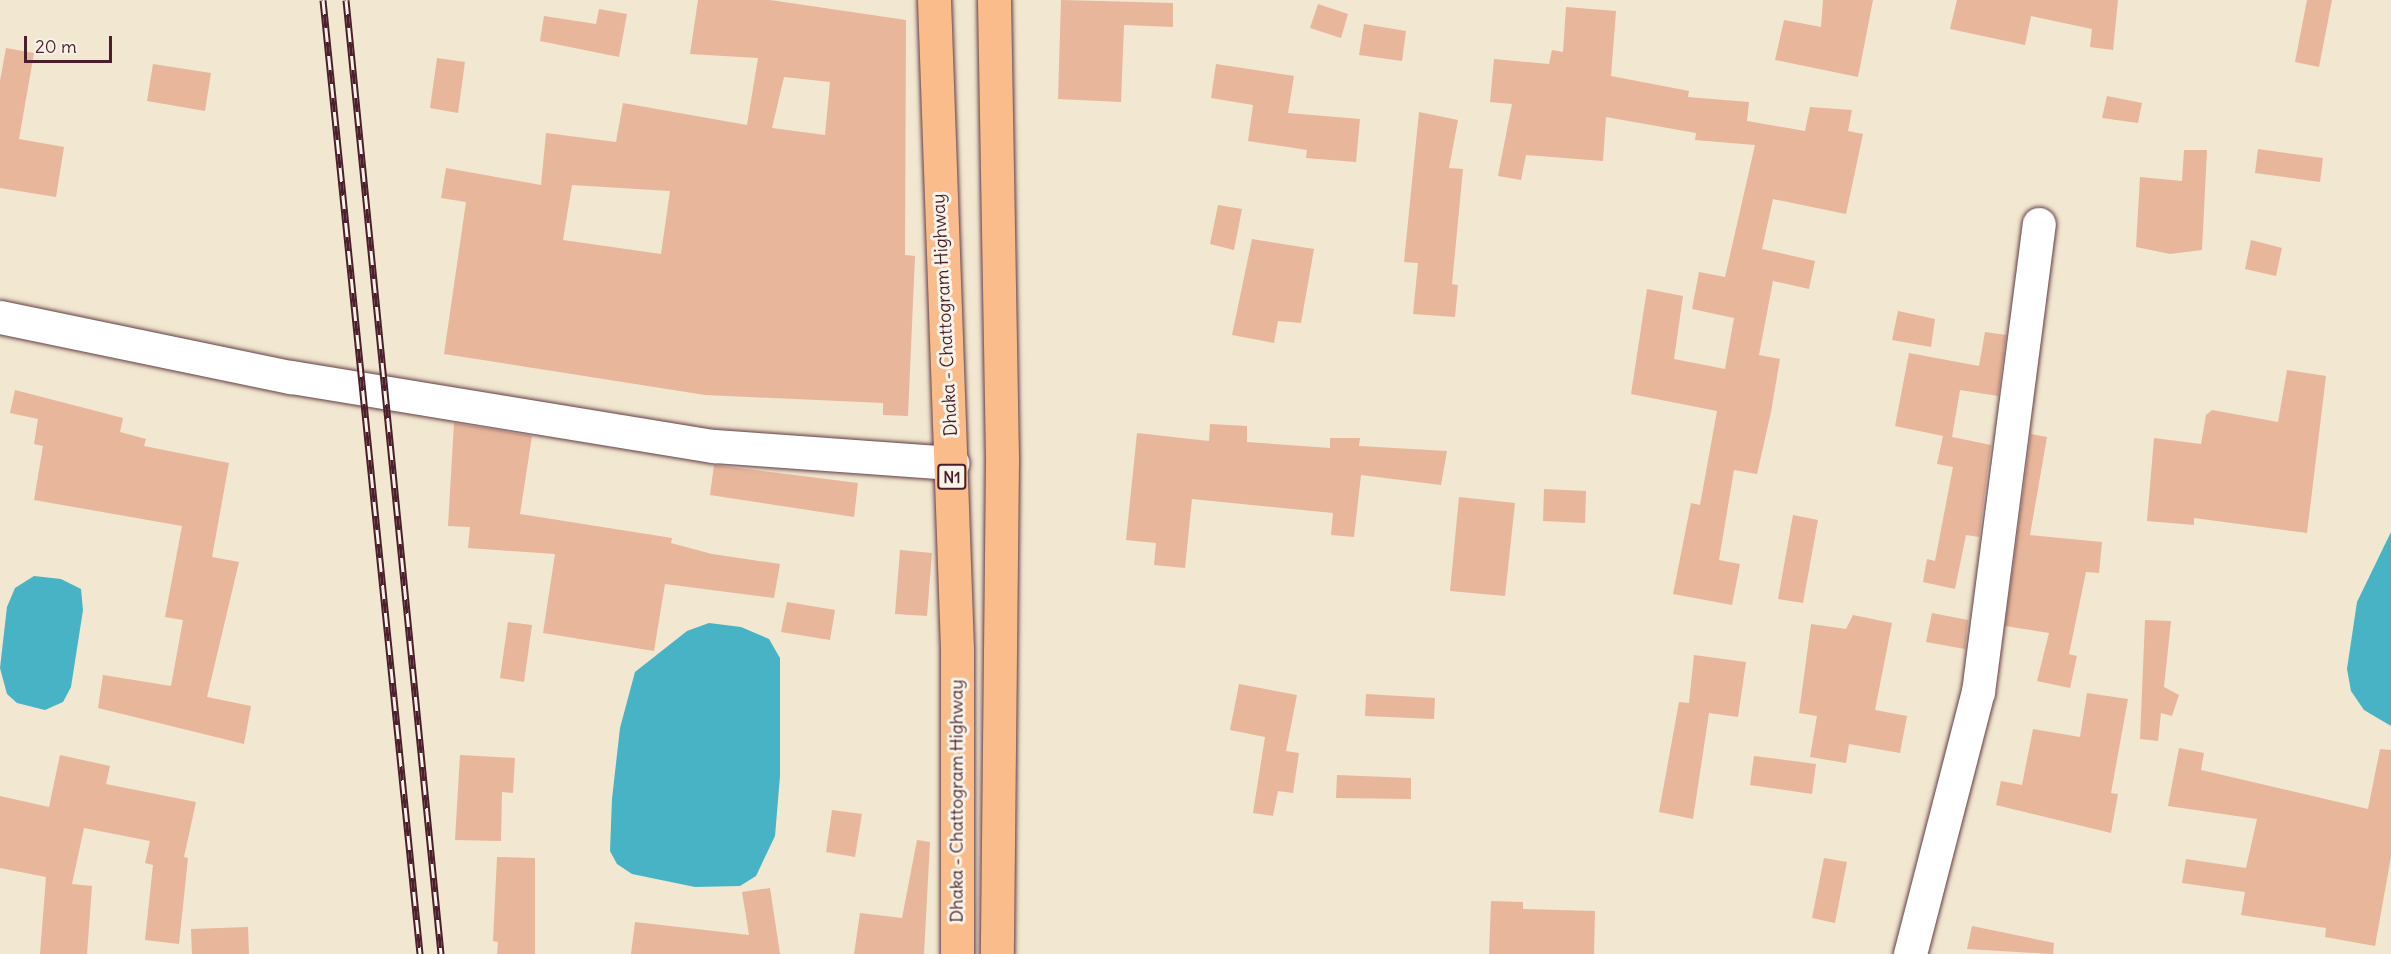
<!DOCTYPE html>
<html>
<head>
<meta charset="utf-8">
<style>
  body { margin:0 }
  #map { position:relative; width:2391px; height:954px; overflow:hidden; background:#f2e7d0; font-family:Delius,sans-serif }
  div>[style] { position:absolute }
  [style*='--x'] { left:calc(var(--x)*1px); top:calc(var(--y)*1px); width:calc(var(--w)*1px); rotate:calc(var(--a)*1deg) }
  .water>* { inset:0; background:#47b3c4 }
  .building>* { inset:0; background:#e8b69b }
  .roads { filter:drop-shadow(0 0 2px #633d44) drop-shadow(0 0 2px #633d44) }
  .minor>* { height:33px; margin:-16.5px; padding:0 16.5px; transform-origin:16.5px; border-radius:16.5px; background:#fff }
  .highway>* { height:33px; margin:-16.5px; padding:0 16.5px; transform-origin:16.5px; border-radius:16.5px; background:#f9bc8a }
  .rail>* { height:7px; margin-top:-3.5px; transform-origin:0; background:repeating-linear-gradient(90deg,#f7f3e8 0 14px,#4a1f2b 0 28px); box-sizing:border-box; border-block:2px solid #4a1f2b }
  span { translate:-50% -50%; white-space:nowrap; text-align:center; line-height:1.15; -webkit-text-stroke:6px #f7f3e8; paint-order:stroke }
  .shield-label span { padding:2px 4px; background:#f7f3e8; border:2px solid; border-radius:4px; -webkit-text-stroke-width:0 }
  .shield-label { font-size:16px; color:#4a1f2b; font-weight:700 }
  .street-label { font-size:18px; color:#4a1f2b }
  .scale { position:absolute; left:24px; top:36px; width:88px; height:27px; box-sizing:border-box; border:3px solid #4a1f2b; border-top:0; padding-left:8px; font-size:18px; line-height:21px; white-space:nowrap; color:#4a1f2b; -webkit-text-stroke:4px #f7f3e8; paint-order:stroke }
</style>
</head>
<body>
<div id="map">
  <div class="water">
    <div style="clip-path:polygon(2391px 532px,2391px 726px,2364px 710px,2351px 691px,2347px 669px,2357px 602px)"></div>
    <div style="clip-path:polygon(34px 576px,61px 579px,81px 589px,83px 610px,71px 687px,63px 702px,45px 710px,17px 703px,7px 694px,0 668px,7px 607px,15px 588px)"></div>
    <div style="clip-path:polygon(709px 623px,741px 627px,769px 639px,780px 658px,780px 776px,775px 836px,756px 876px,740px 886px,695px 887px,632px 874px,617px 864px,610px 851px,612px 799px,620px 728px,635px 672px,687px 631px)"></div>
  </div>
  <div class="building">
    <div style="clip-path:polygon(evenodd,698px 0,770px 0,906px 20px,905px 255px,915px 256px,908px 416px,883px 415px,883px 403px,705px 395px,444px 354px,466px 202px,441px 198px,446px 168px,541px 185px,546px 133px,616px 142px,623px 103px,747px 125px,758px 58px,690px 54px,698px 0,784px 77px,830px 82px,825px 135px,772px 128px,784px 77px,698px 0,572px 185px,670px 191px,661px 254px,563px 240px,572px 185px)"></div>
    <div style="clip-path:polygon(1061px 0,1173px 3px,1173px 27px,1124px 25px,1121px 102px,1058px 99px)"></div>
    <div style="clip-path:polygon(1823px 0,1873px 0,1858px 77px,1775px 60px,1784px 20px,1821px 27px)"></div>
    <div style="clip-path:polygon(1957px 0,2118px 0,2113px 50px,2090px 47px,2092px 29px,2031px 16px,2025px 45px,1950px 29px)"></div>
    <div style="clip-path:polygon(2307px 0,2332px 0,2319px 67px,2295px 62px)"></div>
    <div style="clip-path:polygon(1318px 4px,1348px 14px,1341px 38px,1310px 28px)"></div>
    <div style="clip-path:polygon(1566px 7px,1616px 11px,1611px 76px,1689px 91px,1688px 97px,1749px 102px,1747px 121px,1805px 131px,1810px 107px,1852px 110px,1848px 131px,1863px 134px,1846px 214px,1773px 199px,1762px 249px,1815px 261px,1809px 289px,1773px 281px,1759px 355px,1780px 359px,1771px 412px,1757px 474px,1734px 470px,1719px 560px,1740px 564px,1732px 605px,1673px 594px,1691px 503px,1700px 505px,1717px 411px,1631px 394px,1647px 289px,1683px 296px,1674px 359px,1725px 369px,1734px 318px,1692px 309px,1699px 272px,1725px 277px,1755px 145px,1695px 140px,1696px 133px,1606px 117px,1603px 161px,1526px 155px,1521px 180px,1498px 176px,1512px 104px,1490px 102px,1494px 59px,1549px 64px,1552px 50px,1563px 52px)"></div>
    <div style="clip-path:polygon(599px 9px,627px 14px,619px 57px,540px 41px,544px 16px,596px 24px)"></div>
    <div style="clip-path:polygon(1364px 24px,1406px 31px,1402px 61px,1359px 55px)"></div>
    <div style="clip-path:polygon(6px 48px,34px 53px,19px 139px,64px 147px,56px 197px,0 188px,0 81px)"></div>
    <div style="clip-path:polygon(437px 58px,465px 62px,458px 113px,430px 108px)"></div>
    <div style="clip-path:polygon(153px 64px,211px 73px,205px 111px,147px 101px)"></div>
    <div style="clip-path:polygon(1216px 64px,1294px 76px,1288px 113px,1360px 119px,1356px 162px,1306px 158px,1307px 150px,1248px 141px,1253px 105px,1211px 98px)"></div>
    <div style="clip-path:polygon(2107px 96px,2142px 103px,2138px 123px,2102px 118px)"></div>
    <div style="clip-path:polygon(1419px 112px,1458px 120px,1449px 168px,1463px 169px,1452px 284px,1458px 285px,1455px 317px,1413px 314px,1418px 263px,1404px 262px)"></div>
    <div style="clip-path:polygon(2258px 149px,2323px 158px,2320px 182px,2255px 173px)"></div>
    <div style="clip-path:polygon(2184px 150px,2207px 150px,2202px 250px,2170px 254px,2136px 247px,2140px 177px,2182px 181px)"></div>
    <div style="clip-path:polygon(1218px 205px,1242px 209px,1234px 250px,1210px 244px)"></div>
    <div style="clip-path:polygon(1252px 239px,1314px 249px,1301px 323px,1278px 321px,1274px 343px,1232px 335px)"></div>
    <div style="clip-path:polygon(2251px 240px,2282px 248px,2276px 276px,2245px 269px)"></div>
    <div style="clip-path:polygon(1898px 311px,1935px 319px,1931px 347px,1892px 340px)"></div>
    <div style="clip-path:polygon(1985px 332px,2006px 335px,1998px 396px,1960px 390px,1952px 437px,1991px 445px,1979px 537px,1966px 535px,1955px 589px,1923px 582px,1927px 559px,1935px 561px,1953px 467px,1937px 464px,1943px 436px,1895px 426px,1909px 353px,1979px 366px)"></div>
    <div style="clip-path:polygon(2287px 370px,2326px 376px,2307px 533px,2194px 518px,2194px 525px,2147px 521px,2154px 438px,2201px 444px,2206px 415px,2212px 410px,2278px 422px)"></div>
    <div style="clip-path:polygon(15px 390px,123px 418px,120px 432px,146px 439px,144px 446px,229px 463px,212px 557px,239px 562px,207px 697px,251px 706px,244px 744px,98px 708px,103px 675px,171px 686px,183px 620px,165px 617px,182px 526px,34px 500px,43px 446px,34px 444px,38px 419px,10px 413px)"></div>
    <div style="clip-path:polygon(454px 423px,532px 436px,520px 514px,672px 538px,671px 543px,712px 554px,780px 564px,774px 598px,665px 584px,654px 651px,543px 633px,555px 554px,468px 548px,470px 527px,448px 526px)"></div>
    <div style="clip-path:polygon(1210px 424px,1247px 426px,1247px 442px,1330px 448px,1330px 438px,1360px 438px,1359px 446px,1447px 451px,1441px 485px,1361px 475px,1354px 537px,1331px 535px,1333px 513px,1192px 499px,1185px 568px,1154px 565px,1156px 543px,1126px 540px,1137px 433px,1209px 441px)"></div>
    <div style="clip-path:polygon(2031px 434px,2047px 437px,2030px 535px,2102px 542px,2099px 573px,2086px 572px,2069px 654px,2077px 656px,2070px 688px,2037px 681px,2049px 633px,2005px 626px)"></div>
    <div style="clip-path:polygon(714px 465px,858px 483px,854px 517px,710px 495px)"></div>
    <div style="clip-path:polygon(1544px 489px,1586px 491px,1585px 523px,1543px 521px)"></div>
    <div style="clip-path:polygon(1459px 497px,1515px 503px,1505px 596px,1450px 591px)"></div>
    <div style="clip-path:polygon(1793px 515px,1818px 520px,1803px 603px,1778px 599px)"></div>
    <div style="clip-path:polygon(900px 550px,932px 553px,927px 616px,895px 614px)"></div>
    <div style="clip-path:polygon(787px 602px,835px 610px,830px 640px,781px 632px)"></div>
    <div style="clip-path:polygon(1932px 613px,1968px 620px,1965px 649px,1926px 642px)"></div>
    <div style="clip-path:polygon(1853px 615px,1892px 623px,1875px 710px,1907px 716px,1900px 753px,1849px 744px,1846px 763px,1810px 757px,1817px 716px,1799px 713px,1811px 624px,1846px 629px)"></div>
    <div style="clip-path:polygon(2145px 620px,2171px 621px,2164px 687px,2179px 695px,2172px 716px,2161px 713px,2158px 741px,2140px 739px)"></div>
    <div style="clip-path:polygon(508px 622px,532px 625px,524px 682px,500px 678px)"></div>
    <div style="clip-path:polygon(1694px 655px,1746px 662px,1738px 717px,1709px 713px,1693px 819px,1659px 812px,1679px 702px,1689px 703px)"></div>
    <div style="clip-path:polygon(1239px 684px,1297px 695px,1286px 751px,1299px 753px,1293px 793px,1278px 791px,1273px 816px,1253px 813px,1265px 737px,1230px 730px)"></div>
    <div style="clip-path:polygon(2087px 693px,2128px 699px,2111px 793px,2118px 794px,2111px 833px,1996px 805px,2001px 781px,2022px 785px,2033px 729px,2080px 737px)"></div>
    <div style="clip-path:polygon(1366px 694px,1435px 698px,1434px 719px,1365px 716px)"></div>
    <div style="clip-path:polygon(2179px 748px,2204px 753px,2201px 770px,2368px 809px,2380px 749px,2391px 750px,2391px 857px,2375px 946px,2325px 937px,2326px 928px,2241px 915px,2245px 892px,2182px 883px,2186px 859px,2246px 868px,2257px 819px,2168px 806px)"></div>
    <div style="clip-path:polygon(60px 755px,110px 766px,106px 784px,196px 802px,184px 857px,188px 858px,179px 944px,145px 940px,153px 865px,145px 863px,150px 841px,84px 828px,72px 884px,92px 886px,87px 954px,40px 954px,46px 877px,0 868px,0 796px,49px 807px)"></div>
    <div style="clip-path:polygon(460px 755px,515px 758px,513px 793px,502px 792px,501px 841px,455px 840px)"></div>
    <div style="clip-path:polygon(1754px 756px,1816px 764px,1812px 794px,1750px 785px)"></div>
    <div style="clip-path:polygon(1337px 775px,1411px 778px,1411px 799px,1336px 798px)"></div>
    <div style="clip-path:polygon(832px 810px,862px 814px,855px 857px,826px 852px)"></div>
    <div style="clip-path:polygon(917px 840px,930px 842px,924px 954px,854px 954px,860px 913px,902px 918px)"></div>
    <div style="clip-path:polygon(497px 857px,535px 858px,535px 954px,497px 954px,498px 942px,493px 941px)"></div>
    <div style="clip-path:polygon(1824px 858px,1847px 862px,1835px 923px,1812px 918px)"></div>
    <div style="clip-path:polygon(770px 888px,780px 954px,631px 954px,635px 922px,749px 935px,742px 892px)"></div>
    <div style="clip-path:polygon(1491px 901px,1523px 902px,1523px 909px,1595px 911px,1594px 954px,1489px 954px)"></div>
    <div style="clip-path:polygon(1972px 926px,2054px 943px,2053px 954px,1967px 949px)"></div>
    <div style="clip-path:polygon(248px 927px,249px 954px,192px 954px,191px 929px)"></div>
  </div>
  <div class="roads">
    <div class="minor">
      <div style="--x:0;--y:317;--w:297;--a:11.7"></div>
      <div style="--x:291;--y:377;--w:429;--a:9.3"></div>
      <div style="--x:714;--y:446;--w:239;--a:4.1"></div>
      <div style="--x:1910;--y:954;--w:271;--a:-75.5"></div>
      <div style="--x:1978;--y:692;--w:472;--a:-82.6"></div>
    </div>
    <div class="highway">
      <div style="--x:934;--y:0;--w:649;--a:87.97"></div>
      <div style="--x:957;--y:649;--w:305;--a:90"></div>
      <div style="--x:994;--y:0;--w:461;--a:89"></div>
      <div style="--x:1002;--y:461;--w:493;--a:90.6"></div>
    </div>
  </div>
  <div class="rail">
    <div style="--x:323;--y:0;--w:959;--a:84.19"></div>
    <div style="--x:346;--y:0;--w:959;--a:84.31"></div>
  </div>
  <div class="shield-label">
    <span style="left:952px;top:477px">N1</span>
  </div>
  <div class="street-label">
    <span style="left:945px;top:315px;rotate:-93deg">Dhaka - Chattogram Highway</span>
    <span style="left:957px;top:801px;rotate:-90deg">Dhaka - Chattogram Highway</span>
  </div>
  <div class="scale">20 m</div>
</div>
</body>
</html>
